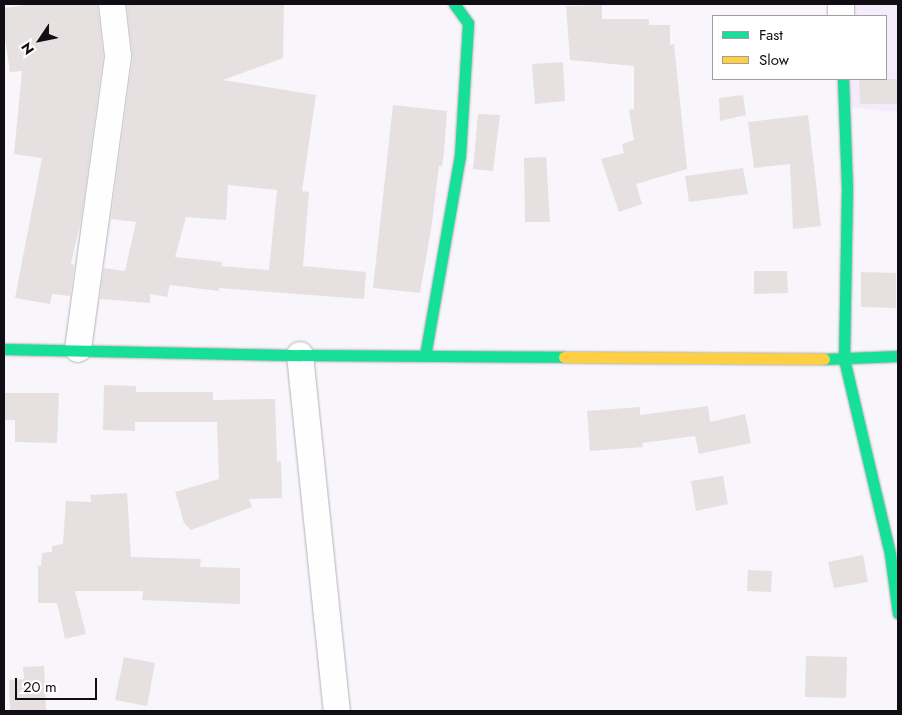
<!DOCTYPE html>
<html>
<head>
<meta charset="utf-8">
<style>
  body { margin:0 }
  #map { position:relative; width:902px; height:715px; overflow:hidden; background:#f8f6fb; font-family:Jost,sans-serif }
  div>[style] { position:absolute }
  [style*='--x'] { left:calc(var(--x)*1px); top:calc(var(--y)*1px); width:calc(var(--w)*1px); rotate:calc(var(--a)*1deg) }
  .built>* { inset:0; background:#f4ecfd }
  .building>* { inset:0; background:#e6e0e0 }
  .roads { filter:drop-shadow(0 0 1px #b5b2b9) drop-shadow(0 0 1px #b5b2b9) }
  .street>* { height:26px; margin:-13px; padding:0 13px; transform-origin:13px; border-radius:13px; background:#fefefe }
  .fast>* { height:11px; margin:-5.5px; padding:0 5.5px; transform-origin:5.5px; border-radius:5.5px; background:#16e098 }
  .slow>* { height:11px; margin:-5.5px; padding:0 5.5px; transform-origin:5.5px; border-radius:5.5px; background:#ffcf43 }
  span { translate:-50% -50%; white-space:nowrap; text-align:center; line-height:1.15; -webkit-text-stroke:4.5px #fff; paint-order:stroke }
  .frame { position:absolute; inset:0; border:5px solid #110d15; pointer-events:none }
  .legend { position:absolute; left:712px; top:15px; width:175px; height:65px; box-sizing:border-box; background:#fff; border:1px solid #a09ea1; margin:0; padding:6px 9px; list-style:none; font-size:15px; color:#110d15 }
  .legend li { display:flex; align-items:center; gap:10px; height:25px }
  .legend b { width:25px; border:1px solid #a09ea1 }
  .north { position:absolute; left:15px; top:15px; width:50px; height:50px; -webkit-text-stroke:4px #fff; paint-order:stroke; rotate:236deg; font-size:14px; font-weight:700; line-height:20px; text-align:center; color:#110d15 }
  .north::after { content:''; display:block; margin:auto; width:18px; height:22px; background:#110d15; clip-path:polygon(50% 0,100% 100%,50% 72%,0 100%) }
  .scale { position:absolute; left:15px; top:678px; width:82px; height:22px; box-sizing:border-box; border:2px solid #110d15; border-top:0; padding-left:6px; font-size:15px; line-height:18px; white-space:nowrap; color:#110d15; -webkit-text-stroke:4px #fff; paint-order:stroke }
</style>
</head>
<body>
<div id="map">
  <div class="built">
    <div style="clip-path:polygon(853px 4px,898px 4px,898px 112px,848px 107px,850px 79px,886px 79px,886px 16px,853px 16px)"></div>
  </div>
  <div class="building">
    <div style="clip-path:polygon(32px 4px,97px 4px,103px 56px,81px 219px,71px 264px,74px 265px,70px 296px,52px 294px,50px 304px,15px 298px,42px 158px,14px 154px,22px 71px,10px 72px,4px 32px,4px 8px)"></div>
    <div style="clip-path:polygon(evenodd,127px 4px,284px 4px,283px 58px,223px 80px,316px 95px,302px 191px,309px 192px,303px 266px,366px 272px,364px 299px,219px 288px,219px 291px,170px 285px,167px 297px,150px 294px,150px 303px,100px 299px,104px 268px,125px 271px,136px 222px,111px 219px,133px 58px,127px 4px,228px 185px,277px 190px,269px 270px,221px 266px,222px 262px,175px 257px,186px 217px,226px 220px,228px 185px)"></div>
    <div style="clip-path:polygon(602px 5px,602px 19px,649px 19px,649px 25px,670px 25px,670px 45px,674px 44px,687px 169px,636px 184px,642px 204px,619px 212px,601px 159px,624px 153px,622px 144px,634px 140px,629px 110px,634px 109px,634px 66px,570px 60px,566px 6px)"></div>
    <div style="clip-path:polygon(563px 62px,565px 101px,535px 104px,532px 64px)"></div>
    <div style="clip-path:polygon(859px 79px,898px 79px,898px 104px,860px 104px)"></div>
    <div style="clip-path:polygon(743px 95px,746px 115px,720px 121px,719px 98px)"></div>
    <div style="clip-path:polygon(393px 105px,447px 111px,444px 153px,442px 166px,439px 166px,432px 223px,420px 293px,373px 288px)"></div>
    <div style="clip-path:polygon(478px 114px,500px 115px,493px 171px,473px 169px)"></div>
    <div style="clip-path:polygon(808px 115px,821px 226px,793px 229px,790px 164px,754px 168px,748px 122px)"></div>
    <div style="clip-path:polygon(546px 157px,550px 222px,525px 222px,524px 158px)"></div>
    <div style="clip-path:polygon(743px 168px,748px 194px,689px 202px,685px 176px)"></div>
    <div style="clip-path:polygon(754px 271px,787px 271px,788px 293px,754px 294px)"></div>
    <div style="clip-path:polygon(861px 272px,896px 273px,896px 308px,861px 307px)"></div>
    <div style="clip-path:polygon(104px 385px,136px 386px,136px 392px,213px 392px,213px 400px,275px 399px,277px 462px,281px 461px,282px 498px,249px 499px,252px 507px,191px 530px,184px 523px,175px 492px,219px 479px,217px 422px,135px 422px,135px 431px,103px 430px)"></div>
    <div style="clip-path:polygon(4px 393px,59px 393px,57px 443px,15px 442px,15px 420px,4px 420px)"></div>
    <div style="clip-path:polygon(708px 406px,710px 422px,745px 414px,751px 443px,699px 454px,695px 436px,642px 443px,643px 447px,590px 451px,587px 411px,640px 407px,640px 415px)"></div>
    <div style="clip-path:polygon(723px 476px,728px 504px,696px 511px,691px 481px)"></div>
    <div style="clip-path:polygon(127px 493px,131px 557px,201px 559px,200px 567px,240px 568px,240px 604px,142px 600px,143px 591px,75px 591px,86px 634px,65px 639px,57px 603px,38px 603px,38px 566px,41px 566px,42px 553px,52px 552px,52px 546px,63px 544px,66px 501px,91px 502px,90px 495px)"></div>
    <div style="clip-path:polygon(863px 555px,868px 582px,834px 588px,828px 562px)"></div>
    <div style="clip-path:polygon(748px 570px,772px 571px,771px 592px,747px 591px)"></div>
    <div style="clip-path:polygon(806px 656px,847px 657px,846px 698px,805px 697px)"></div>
    <div style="clip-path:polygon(124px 657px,155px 663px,147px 706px,115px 700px)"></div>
    <div style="clip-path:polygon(44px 666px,46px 711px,10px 711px,9px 680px,24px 679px,23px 667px)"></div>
  </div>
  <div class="roads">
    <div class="street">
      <div style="--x:841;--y:4;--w:12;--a:90"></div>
      <div style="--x:78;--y:349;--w:296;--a:-82.2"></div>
      <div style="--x:118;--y:56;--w:52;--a:-96.6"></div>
      <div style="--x:300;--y:355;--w:358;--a:84.1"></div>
    </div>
    <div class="fast">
      <div style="--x:843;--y:79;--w:109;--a:87.9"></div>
      <div style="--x:847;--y:188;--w:171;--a:91"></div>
      <div style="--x:844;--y:359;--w:200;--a:76.7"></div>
      <div style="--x:890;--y:554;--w:60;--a:82.3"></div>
      <div style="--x:4;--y:349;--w:296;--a:1.2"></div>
      <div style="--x:300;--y:355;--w:264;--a:0.4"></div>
      <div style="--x:425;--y:356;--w:204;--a:-80.1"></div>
      <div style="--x:460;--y:155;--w:132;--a:-86.5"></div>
      <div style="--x:468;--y:23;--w:24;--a:-126"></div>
      <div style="--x:824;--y:359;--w:74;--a:-2.3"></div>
    </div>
    <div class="slow">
      <div style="--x:564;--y:357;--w:260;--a:0.4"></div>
    </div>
  </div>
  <div class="frame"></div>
  <ul class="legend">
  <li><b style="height:6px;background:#16e098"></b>Fast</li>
  <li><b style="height:6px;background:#ffcf43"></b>Slow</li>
  </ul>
  <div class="north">N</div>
  <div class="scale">20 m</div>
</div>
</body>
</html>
